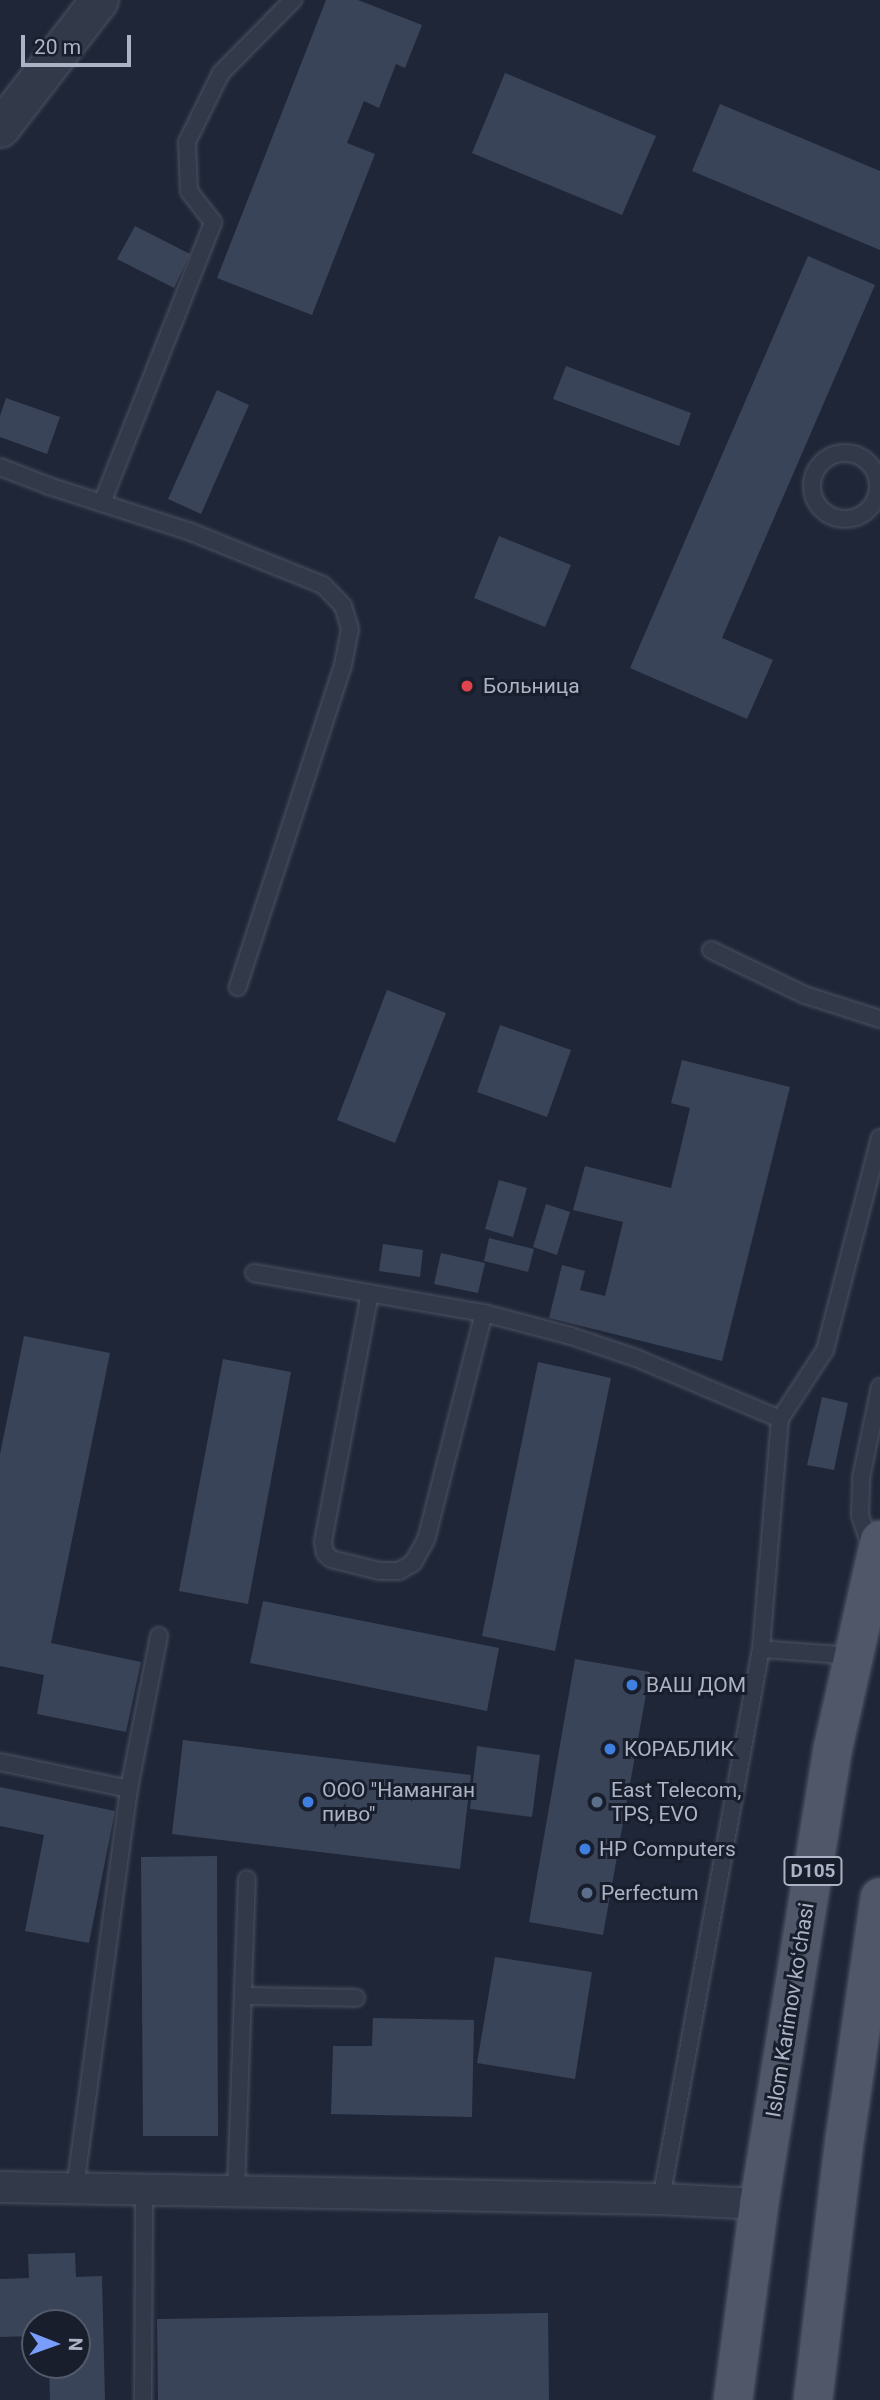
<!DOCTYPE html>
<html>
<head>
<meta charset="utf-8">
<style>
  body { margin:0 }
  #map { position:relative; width:880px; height:2400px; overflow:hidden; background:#1f2637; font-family:Roboto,sans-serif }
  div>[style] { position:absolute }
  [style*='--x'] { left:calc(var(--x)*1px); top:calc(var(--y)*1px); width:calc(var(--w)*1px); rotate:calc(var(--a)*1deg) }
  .building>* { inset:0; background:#3a4458 }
  .roads { filter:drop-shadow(0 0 2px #4d5363) drop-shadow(0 0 2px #4d5363) }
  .service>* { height:16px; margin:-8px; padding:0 8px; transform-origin:8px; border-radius:8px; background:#323948 }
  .service>.ring { margin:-8px; padding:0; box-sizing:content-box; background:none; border:16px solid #323948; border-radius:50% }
  .minor>* { height:30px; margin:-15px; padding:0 15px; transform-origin:15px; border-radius:15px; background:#323948 }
  .tertiary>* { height:37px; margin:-18.5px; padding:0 18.5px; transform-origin:18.5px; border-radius:18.5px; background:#323948 }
  .primary>* { height:38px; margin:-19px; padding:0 19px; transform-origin:19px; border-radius:19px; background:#505768 }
  .dots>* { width:19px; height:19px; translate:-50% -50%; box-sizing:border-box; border:4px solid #181e2c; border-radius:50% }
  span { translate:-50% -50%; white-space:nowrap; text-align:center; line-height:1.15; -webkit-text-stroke:6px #181e2c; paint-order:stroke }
  .shield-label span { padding:2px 5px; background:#181e2c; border:2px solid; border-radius:5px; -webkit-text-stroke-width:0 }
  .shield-label { font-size:19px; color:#acb3c5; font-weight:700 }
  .poi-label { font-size:21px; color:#acb3c5 }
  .left { translate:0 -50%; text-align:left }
  .street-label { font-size:21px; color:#acb3c5 }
  .north { position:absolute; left:21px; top:2309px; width:70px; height:70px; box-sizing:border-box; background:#181e2c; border:2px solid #535a69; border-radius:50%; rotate:91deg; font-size:19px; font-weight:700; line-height:28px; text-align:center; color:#acb3c5 }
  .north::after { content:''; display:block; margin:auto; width:24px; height:32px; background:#7a9dfc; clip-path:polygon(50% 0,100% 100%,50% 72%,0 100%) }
  .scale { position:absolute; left:21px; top:35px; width:110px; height:32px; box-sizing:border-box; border:4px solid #acb3c5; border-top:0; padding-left:9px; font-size:21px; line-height:24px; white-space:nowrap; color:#acb3c5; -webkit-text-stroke:5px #181e2c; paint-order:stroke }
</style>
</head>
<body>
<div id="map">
  <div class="building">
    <div style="clip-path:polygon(326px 0,358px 0,422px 25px,405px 68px,396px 64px,379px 108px,364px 101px,347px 143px,375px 154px,312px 315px,217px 278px)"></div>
    <div style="clip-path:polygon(505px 73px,656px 136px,622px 215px,472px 153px)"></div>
    <div style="clip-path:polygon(720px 104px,880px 171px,880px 250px,692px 171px)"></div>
    <div style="clip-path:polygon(135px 226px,190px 254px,174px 288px,117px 259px)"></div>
    <div style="clip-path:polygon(808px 256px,875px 285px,722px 638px,773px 660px,747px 719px,630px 668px)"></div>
    <div style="clip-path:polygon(566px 366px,691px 413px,679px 446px,553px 399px)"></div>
    <div style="clip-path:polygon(217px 390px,249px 405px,201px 514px,168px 499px)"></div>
    <div style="clip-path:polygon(6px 398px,60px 417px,47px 454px,0 437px,0 416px)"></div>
    <div style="clip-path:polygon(499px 536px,571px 565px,545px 627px,474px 598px)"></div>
    <div style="clip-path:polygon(387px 990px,446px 1013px,395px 1143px,337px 1120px)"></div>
    <div style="clip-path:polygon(500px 1025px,571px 1050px,547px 1117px,477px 1092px)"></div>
    <div style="clip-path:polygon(682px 1060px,790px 1087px,722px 1361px,549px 1318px,562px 1265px,585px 1271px,580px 1290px,605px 1296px,623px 1222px,573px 1210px,585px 1166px,671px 1188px,690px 1108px,671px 1103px)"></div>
    <div style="clip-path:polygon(499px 1180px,527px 1188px,513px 1237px,485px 1229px)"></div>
    <div style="clip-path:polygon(546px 1204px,570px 1212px,557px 1255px,533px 1247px)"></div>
    <div style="clip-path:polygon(489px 1238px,534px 1249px,528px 1272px,484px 1261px)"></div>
    <div style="clip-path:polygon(383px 1244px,423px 1250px,420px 1277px,379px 1271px)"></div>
    <div style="clip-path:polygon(441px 1253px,485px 1263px,478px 1293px,434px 1284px)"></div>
    <div style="clip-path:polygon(24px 1336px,110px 1353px,51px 1643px,141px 1662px,126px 1732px,37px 1714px,44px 1675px,0 1666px,0 1454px)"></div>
    <div style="clip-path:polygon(223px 1359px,291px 1372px,248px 1604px,179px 1591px)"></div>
    <div style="clip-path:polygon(538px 1362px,611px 1378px,555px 1651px,482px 1636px)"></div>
    <div style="clip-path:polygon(822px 1397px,848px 1403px,834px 1470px,807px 1465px)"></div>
    <div style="clip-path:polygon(263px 1601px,499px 1648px,487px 1711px,250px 1663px)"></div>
    <div style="clip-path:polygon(575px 1659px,650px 1672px,603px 1935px,529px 1922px)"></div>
    <div style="clip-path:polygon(183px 1740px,471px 1775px,460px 1869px,172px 1834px)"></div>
    <div style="clip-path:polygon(477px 1746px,540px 1755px,532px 1817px,470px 1809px)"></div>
    <div style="clip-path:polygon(0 1787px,115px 1811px,89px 1943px,25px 1931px,44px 1835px,0 1826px)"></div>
    <div style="clip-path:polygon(217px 1856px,218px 2136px,143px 2136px,141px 1857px)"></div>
    <div style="clip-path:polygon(495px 1957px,592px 1972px,575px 2079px,477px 2063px)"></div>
    <div style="clip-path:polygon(373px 2018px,474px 2020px,472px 2117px,331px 2114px,333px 2046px,372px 2046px)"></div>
    <div style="clip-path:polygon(75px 2253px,76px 2277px,102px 2276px,105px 2400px,50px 2400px,49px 2365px,77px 2365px,77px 2323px,35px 2323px,35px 2336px,0 2337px,0 2279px,29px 2278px,28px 2254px)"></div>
    <div style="clip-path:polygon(548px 2313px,549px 2400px,158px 2400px,157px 2319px)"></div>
  </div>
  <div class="roads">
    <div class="service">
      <div class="ring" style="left:812px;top:453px;width:50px;height:50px"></div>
      <div style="--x:0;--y:467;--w:53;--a:21.2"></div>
      <div style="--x:49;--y:486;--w:149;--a:17.9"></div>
      <div style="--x:191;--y:532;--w:142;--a:21.9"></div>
      <div style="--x:323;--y:585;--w:29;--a:46"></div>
      <div style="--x:343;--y:606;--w:24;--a:73"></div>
      <div style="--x:350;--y:629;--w:37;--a:101"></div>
      <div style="--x:343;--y:665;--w:339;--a:108.1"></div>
      <div style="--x:102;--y:503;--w:302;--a:-68.4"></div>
      <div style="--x:213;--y:222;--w:39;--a:-128"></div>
      <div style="--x:189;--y:191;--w:49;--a:-92.3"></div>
      <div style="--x:187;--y:142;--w:77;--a:-63.8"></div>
      <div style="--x:221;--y:73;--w:103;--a:-45.4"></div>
      <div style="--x:711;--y:950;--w:104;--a:25.6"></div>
      <div style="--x:805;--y:995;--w:79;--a:17.7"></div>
      <div style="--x:254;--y:1273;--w:233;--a:9.9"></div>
      <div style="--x:484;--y:1313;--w:90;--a:14.8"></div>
      <div style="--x:571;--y:1336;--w:69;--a:18.7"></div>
      <div style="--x:636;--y:1358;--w:156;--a:23"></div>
      <div style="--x:370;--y:1293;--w:253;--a:100.7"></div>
      <div style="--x:323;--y:1542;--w:11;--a:80"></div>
      <div style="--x:325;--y:1553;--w:8;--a:45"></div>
      <div style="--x:331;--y:1559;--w:49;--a:14"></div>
      <div style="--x:379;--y:1571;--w:20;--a:0"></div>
      <div style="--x:399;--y:1571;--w:16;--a:-30"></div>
      <div style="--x:413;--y:1563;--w:26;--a:-61"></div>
      <div style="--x:426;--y:1540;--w:234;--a:-75.7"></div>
      <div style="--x:871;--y:1549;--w:36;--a:-108"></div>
      <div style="--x:860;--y:1515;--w:37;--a:-88"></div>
      <div style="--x:861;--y:1478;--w:93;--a:-78.2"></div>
      <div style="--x:761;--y:1649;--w:91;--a:4.4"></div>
      <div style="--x:0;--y:1762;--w:132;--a:11.8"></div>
      <div style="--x:129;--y:1789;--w:403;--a:97.7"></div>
      <div style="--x:129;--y:1789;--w:156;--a:-78.9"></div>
      <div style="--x:243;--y:1996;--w:113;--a:1"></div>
      <div style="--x:236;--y:2191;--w:312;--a:-88"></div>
      <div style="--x:661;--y:2199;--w:559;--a:-79.7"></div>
      <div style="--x:761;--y:1649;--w:231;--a:-85.3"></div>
      <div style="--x:780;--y:1419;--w:82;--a:-56.9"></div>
      <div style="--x:825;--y:1350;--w:219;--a:-75.5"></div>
      <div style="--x:143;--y:2400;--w:211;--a:-89.7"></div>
    </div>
    <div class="minor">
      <div style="--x:0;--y:2187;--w:661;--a:1.04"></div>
      <div style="--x:661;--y:2199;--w:98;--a:2.9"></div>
    </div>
    <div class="tertiary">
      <div style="--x:0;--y:128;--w:162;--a:-52.3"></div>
    </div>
    <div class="primary">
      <div style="--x:733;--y:2400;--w:198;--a:-82.4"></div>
      <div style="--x:759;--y:2204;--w:462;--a:-80.8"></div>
      <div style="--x:833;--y:1748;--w:213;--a:-77.3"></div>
      <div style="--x:813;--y:2400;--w:265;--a:-83.1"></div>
      <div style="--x:845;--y:2137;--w:242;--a:-81.7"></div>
    </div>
  </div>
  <div class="dots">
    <div style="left:467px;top:686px;background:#e0444e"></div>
    <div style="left:632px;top:1685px;background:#3f7fe0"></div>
    <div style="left:610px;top:1749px;background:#3f7fe0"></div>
    <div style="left:308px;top:1802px;background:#3f7fe0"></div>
    <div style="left:597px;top:1802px;background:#5c6f8a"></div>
    <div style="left:585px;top:1849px;background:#3f7fe0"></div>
    <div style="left:587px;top:1893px;background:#5c6f8a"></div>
  </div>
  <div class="shield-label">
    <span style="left:813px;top:1871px">D105</span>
  </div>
  <div class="poi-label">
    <span class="left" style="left:483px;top:686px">Больница</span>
    <span class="left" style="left:646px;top:1685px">ВАШ ДОМ</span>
    <span class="left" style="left:624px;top:1749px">КОРАБЛИК</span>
    <span class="left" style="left:322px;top:1802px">ООО "Наманган<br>пиво"</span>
    <span class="left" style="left:611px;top:1802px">East Telecom,<br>TPS, EVO</span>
    <span class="left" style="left:599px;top:1849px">HP Computers</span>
    <span class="left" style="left:601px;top:1893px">Perfectum</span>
  </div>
  <div class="street-label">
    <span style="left:790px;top:2010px;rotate:-81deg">Islom Karimov koʻchasi</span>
  </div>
  <div class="north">N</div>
  <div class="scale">20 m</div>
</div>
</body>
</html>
